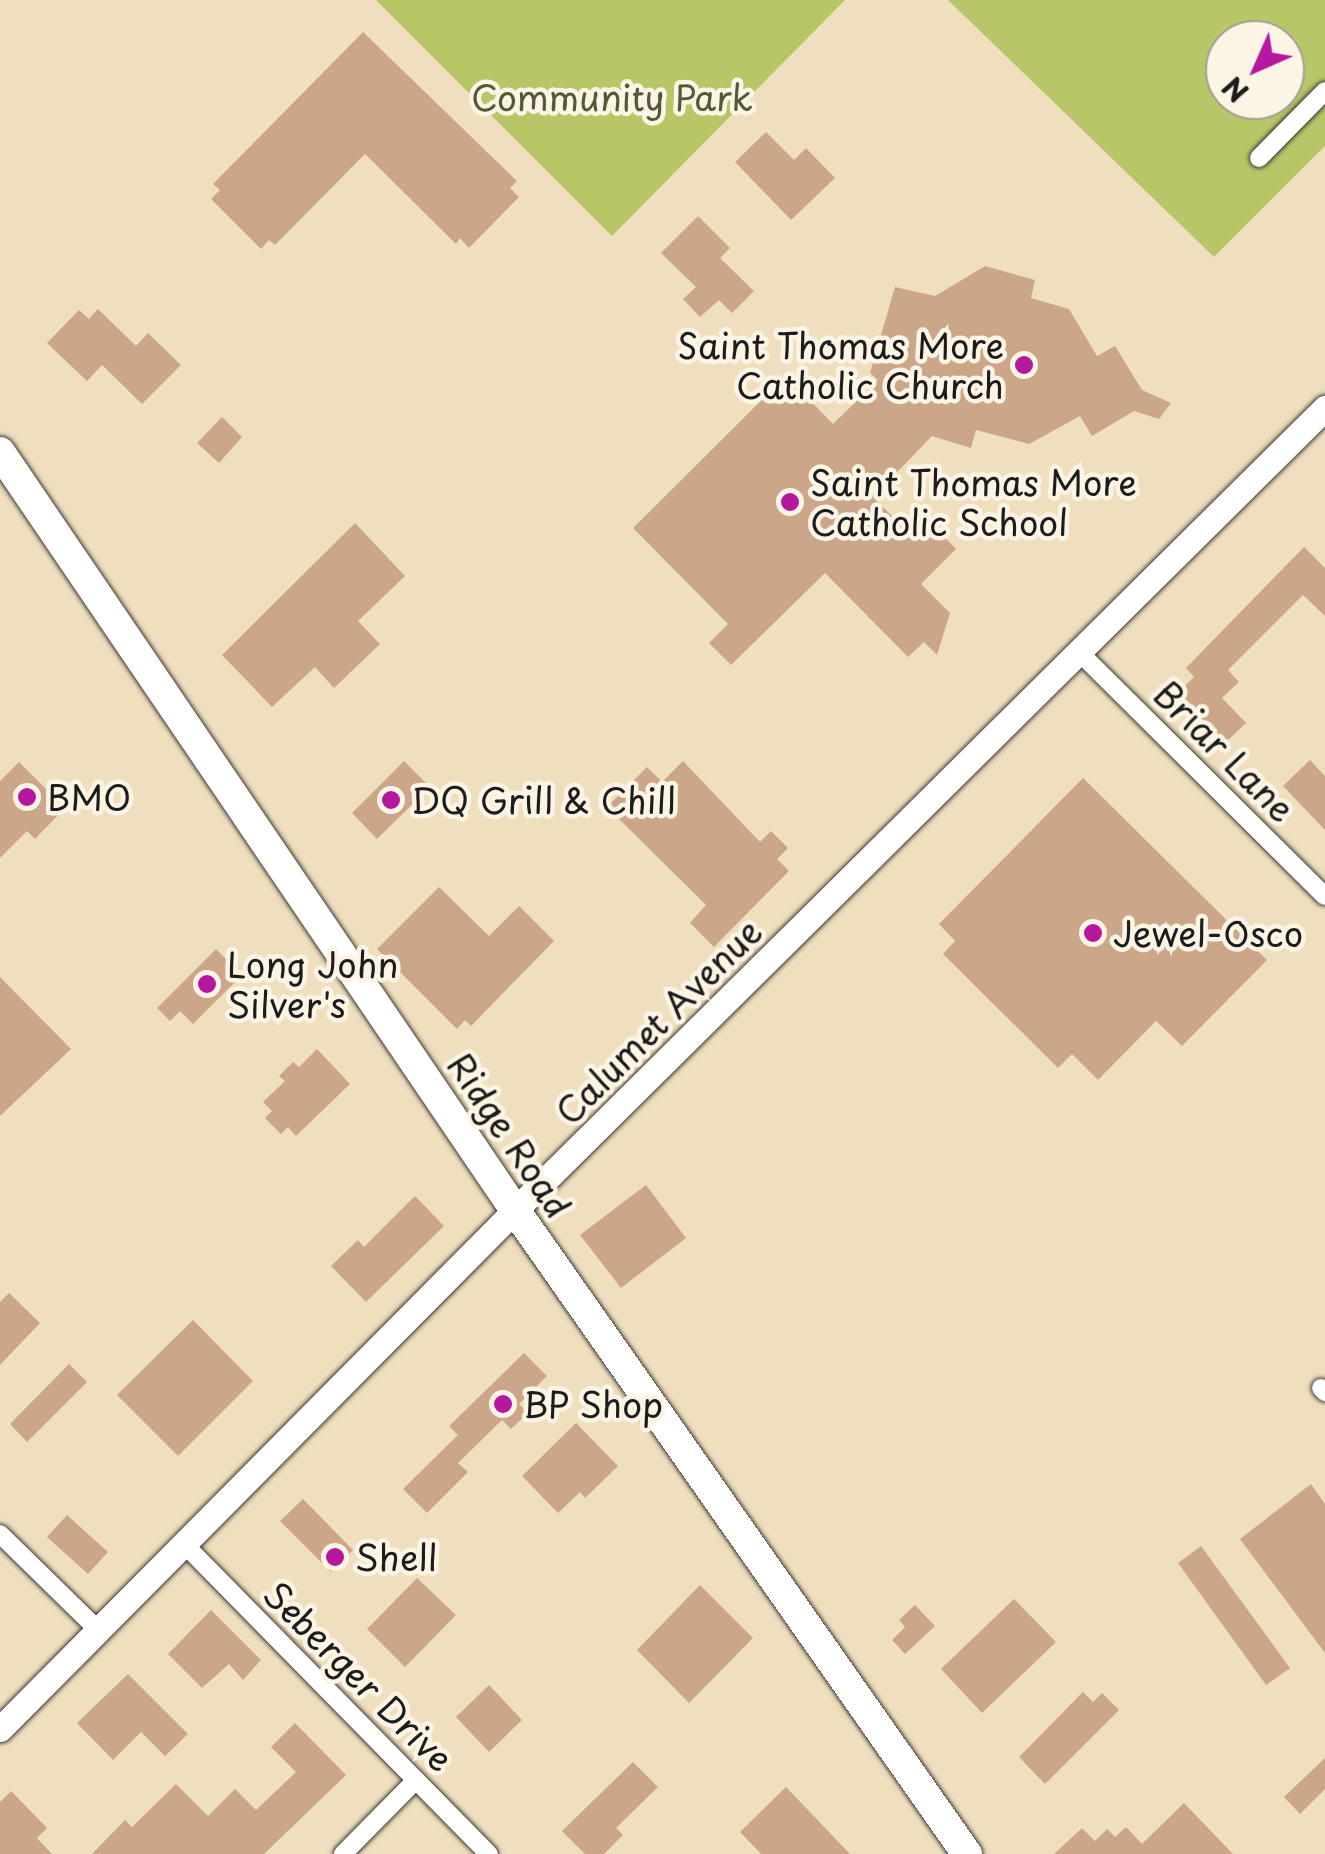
<!DOCTYPE html>
<html>
<head>
<meta charset="utf-8">
<style>
  body { margin:0 }
  #map { position:relative; width:1325px; height:1854px; overflow:hidden; background:#efdfbe; font-family:"Playpen Sans",sans-serif }
  div>[style] { position:absolute }
  [style*='--x'] { left:calc(var(--x)*1px); top:calc(var(--y)*1px); width:calc(var(--w)*1px); rotate:calc(var(--a)*1deg) }
  .green>* { inset:0; background:#b9c668 }
  .building>* { inset:0; background:#cca689 }
  .roads { filter:drop-shadow(0 0 2px #3c3934) drop-shadow(0 0 2px #3c3934) }
  .minor>* { height:18px; margin:-9px; padding:0 9px; transform-origin:9px; border-radius:9px; background:#fff }
  .secondary>* { height:25px; margin:-12.5px; padding:0 12.5px; transform-origin:12.5px; border-radius:12.5px; background:#fff }
  .primary>* { height:30px; margin:-15px; padding:0 15px; transform-origin:15px; border-radius:15px; background:#fff }
  .dots>* { width:28px; height:28px; translate:-50% -50%; box-sizing:border-box; border:5px solid #fcf5e5; border-radius:50% }
  span { translate:-50% -50%; white-space:nowrap; text-align:center; line-height:1.15; -webkit-text-stroke:9px #fcf5e5; paint-order:stroke }
  .park-label { font-size:35px; color:#535837 }
  .poi-label { font-size:35px; color:#1c1c1c }
  .right { translate:-100% -50%; text-align:right }
  .left { translate:0 -50%; text-align:left }
  .street-label { font-size:35px; color:#1c1c1c }
  .north { position:absolute; left:1205px; top:20px; width:100px; height:100px; box-sizing:border-box; background:#fcf5e5; border:2px solid #a29e95; border-radius:50%; rotate:225deg; font-size:28px; font-weight:700; line-height:40px; text-align:center; color:#1c1c1c }
  .north::after { content:''; display:block; margin:auto; width:35px; height:45px; background:#b5179e; clip-path:polygon(50% 0,100% 100%,50% 72%,0 100%) }
</style>
</head>
<body>
<div id="map">
  <div class="green">
    <div style="clip-path:polygon(376px 0,845px 0,612px 236px)"></div>
    <div style="clip-path:polygon(evenodd,948px 0,1325px 0,1325px 146px,1214px 257px,948px 0,1225px 40px,1285px 40px,1285px 100px,1225px 100px,1225px 40px)"></div>
  </div>
  <div class="building">
    <div style="clip-path:polygon(363px 32px,517px 181px,510px 188px,519px 197px,469px 248px,460px 238px,456px 244px,365px 154px,275px 245px,269px 240px,261px 249px,211px 199px,220px 190px,213px 184px)"></div>
    <div style="clip-path:polygon(766px 132px,794px 160px,806px 148px,835px 178px,791px 220px,735px 162px)"></div>
    <div style="clip-path:polygon(698px 216px,730px 248px,720px 258px,754px 291px,732px 313px,719px 300px,700px 317px,683px 299px,696px 287px,661px 253px)"></div>
    <div style="clip-path:polygon(985px 266px,1035px 280px,1031px 298px,1069px 309px,1097px 356px,1115px 346px,1142px 390px,1171px 403px,1159px 419px,1134px 411px,1092px 436px,1080px 416px,1029px 444px,976px 430px,971px 448px,932px 436px,873px 497px,907px 531px,923px 515px,956px 549px,921px 584px,950px 613px,937px 655px,924px 642px,908px 657px,825px 573px,731px 665px,709px 643px,728px 624px,633px 528px,786px 376px,833px 424px,878px 380px,870px 373px,895px 287px,935px 296px)"></div>
    <div style="clip-path:polygon(98px 309px,136px 346px,148px 333px,181px 365px,142px 404px,102px 365px,87px 381px,47px 343px,79px 310px,89px 319px)"></div>
    <div style="clip-path:polygon(222px 417px,242px 437px,219px 463px,197px 443px)"></div>
    <div style="clip-path:polygon(355px 523px,405px 576px,358px 621px,380px 644px,334px 688px,315px 667px,272px 707px,222px 655px)"></div>
    <div style="clip-path:polygon(1304px 547px,1325px 568px,1325px 616px,1303px 595px,1228px 670px,1239px 682px,1222px 698px,1246px 723px,1225px 743px,1202px 719px,1196px 724px,1172px 698px,1194px 677px,1186px 668px)"></div>
    <div style="clip-path:polygon(1310px 760px,1325px 776px,1325px 830px,1283px 786px)"></div>
    <div style="clip-path:polygon(404px 761px,430px 787px,377px 839px,352px 813px)"></div>
    <div style="clip-path:polygon(683px 761px,760px 842px,771px 831px,788px 848px,777px 859px,789px 871px,714px 947px,690px 923px,706px 905px,607px 807px,647px 767px,662px 782px)"></div>
    <div style="clip-path:polygon(19px 762px,65px 808px,35px 839px,27px 831px,0 858px,0 781px)"></div>
    <div style="clip-path:polygon(1083px 778px,1267px 960px,1182px 1046px,1156px 1021px,1098px 1080px,1072px 1054px,1058px 1068px,943px 954px,955px 941px,939px 924px)"></div>
    <div style="clip-path:polygon(439px 887px,489px 936px,519px 906px,554px 941px,471px 1026px,465px 1020px,457px 1029px,377px 949px)"></div>
    <div style="clip-path:polygon(216px 949px,242px 975px,193px 1024px,180px 1011px,170px 1021px,157px 1008px)"></div>
    <div style="clip-path:polygon(0 977px,71px 1049px,0 1116px)"></div>
    <div style="clip-path:polygon(317px 1049px,350px 1084px,296px 1136px,288px 1127px,281px 1134px,265px 1118px,272px 1111px,263px 1102px,285px 1081px,279px 1076px,293px 1062px,299px 1067px)"></div>
    <div style="clip-path:polygon(646px 1185px,686px 1238px,621px 1288px,580px 1235px)"></div>
    <div style="clip-path:polygon(415px 1196px,444px 1226px,366px 1302px,331px 1266px,358px 1240px,364px 1247px)"></div>
    <div style="clip-path:polygon(9px 1293px,40px 1323px,0 1365px,0 1302px)"></div>
    <div style="clip-path:polygon(193px 1320px,253px 1381px,178px 1456px,117px 1395px)"></div>
    <div style="clip-path:polygon(524px 1353px,547px 1376px,519px 1404px,528px 1413px,511px 1429px,502px 1420px,458px 1463px,468px 1472px,427px 1513px,403px 1489px,458px 1435px,449px 1426px)"></div>
    <div style="clip-path:polygon(69px 1364px,87px 1382px,27px 1442px,10px 1424px)"></div>
    <div style="clip-path:polygon(576px 1423px,618px 1466px,585px 1498px,580px 1492px,558px 1513px,522px 1476px)"></div>
    <div style="clip-path:polygon(1311px 1484px,1325px 1504px,1325px 1653px,1240px 1539px)"></div>
    <div style="clip-path:polygon(303px 1499px,353px 1550px,331px 1572px,280px 1521px)"></div>
    <div style="clip-path:polygon(67px 1515px,108px 1552px,88px 1574px,47px 1537px)"></div>
    <div style="clip-path:polygon(1201px 1546px,1290px 1668px,1266px 1685px,1178px 1563px)"></div>
    <div style="clip-path:polygon(417px 1578px,456px 1615px,405px 1667px,367px 1629px)"></div>
    <div style="clip-path:polygon(700px 1585px,753px 1638px,689px 1703px,637px 1650px)"></div>
    <div style="clip-path:polygon(1014px 1599px,1056px 1642px,982px 1713px,941px 1669px)"></div>
    <div style="clip-path:polygon(915px 1605px,935px 1626px,905px 1654px,892px 1640px,905px 1627px,899px 1620px)"></div>
    <div style="clip-path:polygon(211px 1610px,261px 1660px,243px 1680px,229px 1664px,202px 1688px,168px 1654px)"></div>
    <div style="clip-path:polygon(128px 1674px,188px 1734px,165px 1756px,141px 1732px,113px 1760px,77px 1723px)"></div>
    <div style="clip-path:polygon(489px 1685px,522px 1720px,489px 1752px,456px 1717px)"></div>
    <div style="clip-path:polygon(1083px 1692px,1093px 1702px,1102px 1693px,1119px 1710px,1045px 1784px,1019px 1757px)"></div>
    <div style="clip-path:polygon(295px 1723px,346px 1775px,264px 1854px,92px 1854px,125px 1820px,132px 1827px,176px 1784px,208px 1816px,235px 1789px,256px 1810px,296px 1772px,271px 1747px)"></div>
    <div style="clip-path:polygon(1325px 1758px,1325px 1789px,1300px 1814px,1284px 1797px)"></div>
    <div style="clip-path:polygon(633px 1762px,658px 1787px,616px 1828px,623px 1835px,604px 1854px,585px 1854px,562px 1831px)"></div>
    <div style="clip-path:polygon(786px 1787px,850px 1854px,761px 1854px,740px 1832px)"></div>
    <div style="clip-path:polygon(11px 1791px,47px 1828px,37px 1838px,52px 1854px,0 1854px,0 1802px)"></div>
    <div style="clip-path:polygon(1184px 1803px,1233px 1854px,1054px 1854px,1082px 1828px,1095px 1841px,1107px 1829px,1115px 1837px,1126px 1827px,1142px 1844px)"></div>
  </div>
  <div class="roads">
    <div class="minor">
      <div style="--x:1259;--y:158;--w:94;--a:-45.4"></div>
      <div style="--x:1079;--y:652;--w:346;--a:44.8"></div>
      <div style="--x:1321;--y:1388;--w:6;--a:45"></div>
      <div style="--x:0;--y:1534;--w:137;--a:44.4"></div>
      <div style="--x:184;--y:1544;--w:435;--a:45.5"></div>
      <div style="--x:343;--y:1854;--w:104;--a:-45.4"></div>
    </div>
    <div class="secondary">
      <div style="--x:0;--y:1729;--w:731;--a:-45.22"></div>
      <div style="--x:515;--y:1210;--w:1140;--a:-44.72"></div>
    </div>
    <div class="primary">
      <div style="--x:0;--y:452;--w:916;--a:55.81"></div>
      <div style="--x:515;--y:1210;--w:787;--a:54.94"></div>
    </div>
  </div>
  <div class="dots">
    <div style="left:1024px;top:365px;background:#b5179e"></div>
    <div style="left:790px;top:502px;background:#b5179e"></div>
    <div style="left:27px;top:797px;background:#b5179e"></div>
    <div style="left:391px;top:800px;background:#b5179e"></div>
    <div style="left:1093px;top:933px;background:#b5179e"></div>
    <div style="left:207px;top:984px;background:#b5179e"></div>
    <div style="left:503px;top:1404px;background:#b5179e"></div>
    <div style="left:335px;top:1557px;background:#b5179e"></div>
  </div>
  <div class="park-label">
    <span style="left:612px;top:97px">Community Park</span>
  </div>
  <div class="poi-label">
    <span class="right" style="left:1004px;top:365px">Saint Thomas More<br>Catholic Church</span>
    <span class="left" style="left:810px;top:502px">Saint Thomas More<br>Catholic School</span>
    <span class="left" style="left:47px;top:797px">BMO</span>
    <span class="left" style="left:411px;top:800px">DQ Grill &amp; Chill</span>
    <span class="left" style="left:1113px;top:933px">Jewel-Osco</span>
    <span class="left" style="left:227px;top:984px">Long John<br>Silver's</span>
    <span class="left" style="left:523px;top:1404px">BP Shop</span>
    <span class="left" style="left:355px;top:1557px">Shell</span>
  </div>
  <div class="street-label">
    <span style="left:1225px;top:751px;rotate:45deg">Briar Lane</span>
    <span style="left:658px;top:1021px;rotate:-45deg">Calumet Avenue</span>
    <span style="left:510px;top:1135px;rotate:56deg">Ridge Road</span>
    <span style="left:359px;top:1676px;rotate:45deg">Seberger Drive</span>
  </div>
  <div class="north">N</div>
</div>
</body>
</html>
